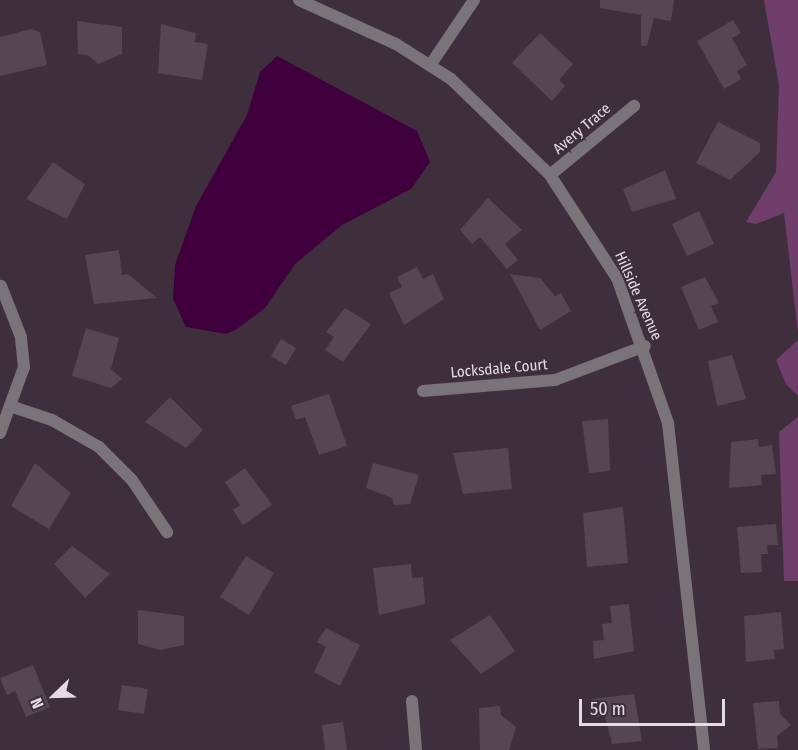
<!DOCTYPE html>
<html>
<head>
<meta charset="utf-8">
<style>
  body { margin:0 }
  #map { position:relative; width:798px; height:750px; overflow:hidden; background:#3f2f3d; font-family:"Fira Sans Condensed",sans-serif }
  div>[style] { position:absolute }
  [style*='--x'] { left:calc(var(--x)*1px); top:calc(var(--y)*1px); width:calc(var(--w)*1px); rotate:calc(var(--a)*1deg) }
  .green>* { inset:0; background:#6f3e6a }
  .water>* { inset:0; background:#40003d }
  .building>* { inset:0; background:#564553 }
  .street>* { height:12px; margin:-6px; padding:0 6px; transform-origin:6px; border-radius:6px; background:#7b737a }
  span { translate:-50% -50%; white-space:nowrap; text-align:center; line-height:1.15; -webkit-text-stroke:4.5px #3f2f3d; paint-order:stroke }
  .street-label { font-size:15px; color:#e5dbe4 }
  .north { position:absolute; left:24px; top:666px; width:60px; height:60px; -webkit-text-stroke:4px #3f2f3d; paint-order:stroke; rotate:247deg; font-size:16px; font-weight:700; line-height:24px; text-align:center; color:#e5dbe4 }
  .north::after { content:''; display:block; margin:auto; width:21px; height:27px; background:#e5dbe4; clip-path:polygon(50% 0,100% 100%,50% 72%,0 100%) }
  .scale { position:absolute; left:579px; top:699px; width:146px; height:27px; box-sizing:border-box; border:3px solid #e5dbe4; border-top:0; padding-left:8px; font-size:18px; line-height:21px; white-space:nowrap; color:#e5dbe4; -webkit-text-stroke:4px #3f2f3d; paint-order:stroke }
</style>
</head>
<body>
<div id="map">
  <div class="green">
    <div style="clip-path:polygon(764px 0,798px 0,798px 333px,784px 213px,756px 224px,746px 222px,776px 172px,779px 85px)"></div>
    <div style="clip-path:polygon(798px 340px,798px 396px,786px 384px,776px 360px)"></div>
    <div style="clip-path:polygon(798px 417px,798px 581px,784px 581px,779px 432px)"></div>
  </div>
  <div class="water">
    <div style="clip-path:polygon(277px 56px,417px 131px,430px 162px,411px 189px,342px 225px,295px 264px,265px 308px,237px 329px,226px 334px,186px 327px,173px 299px,175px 265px,196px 206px,247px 115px,260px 72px)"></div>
  </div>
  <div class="building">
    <div style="clip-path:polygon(600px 0,674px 0,671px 21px,654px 18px,647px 46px,641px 46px,641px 15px,600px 8px)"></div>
    <div style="clip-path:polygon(733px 20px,741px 33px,732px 38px,747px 65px,737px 71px,741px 79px,724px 89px,697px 41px)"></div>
    <div style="clip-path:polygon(77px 21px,122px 27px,122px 54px,98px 64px,88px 55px,78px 54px)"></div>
    <div style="clip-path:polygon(161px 24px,196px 33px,195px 42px,208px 44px,202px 80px,158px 73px)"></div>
    <div style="clip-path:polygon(31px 29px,40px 32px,47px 65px,0 76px,0 37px)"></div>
    <div style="clip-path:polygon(540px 33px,573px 64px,559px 80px,565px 86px,552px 101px,512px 63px)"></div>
    <div style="clip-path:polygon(718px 122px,760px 143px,760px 152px,730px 180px,696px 163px)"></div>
    <div style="clip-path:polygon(53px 162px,85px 184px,67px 219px,26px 199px)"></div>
    <div style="clip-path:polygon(665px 170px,676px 199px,632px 212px,623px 189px)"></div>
    <div style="clip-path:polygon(488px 198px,522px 230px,505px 244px,518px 260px,507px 269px,480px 237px,472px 244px,460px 230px)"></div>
    <div style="clip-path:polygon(699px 211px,714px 244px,687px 256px,672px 224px)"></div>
    <div style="clip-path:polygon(119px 250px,122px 275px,128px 274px,157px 298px,94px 304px,85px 255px)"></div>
    <div style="clip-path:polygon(417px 267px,423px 279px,433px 274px,444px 299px,404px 325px,389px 293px,402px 287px,397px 277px)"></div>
    <div style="clip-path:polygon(510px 274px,540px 278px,555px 296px,561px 293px,571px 311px,540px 330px)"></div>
    <div style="clip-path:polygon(705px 277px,719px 303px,711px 306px,718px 322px,699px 330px,681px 287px)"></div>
    <div style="clip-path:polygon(345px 308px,371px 324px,343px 362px,325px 350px,334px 337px,326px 332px)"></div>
    <div style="clip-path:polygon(86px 328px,119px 338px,111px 369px,122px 379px,111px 388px,72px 376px)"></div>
    <div style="clip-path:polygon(281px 339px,296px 348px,286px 365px,271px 356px)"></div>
    <div style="clip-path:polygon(732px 355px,746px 399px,717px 406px,708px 361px)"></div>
    <div style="clip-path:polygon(329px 394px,347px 446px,319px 455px,305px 417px,296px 420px,291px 406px)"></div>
    <div style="clip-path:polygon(170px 397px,203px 430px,186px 448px,145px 422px)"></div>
    <div style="clip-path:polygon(608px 419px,610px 471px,589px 473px,582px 421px)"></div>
    <div style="clip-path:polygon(758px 439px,759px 447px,772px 445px,776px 474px,761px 475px,762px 485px,729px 488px,731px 442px)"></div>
    <div style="clip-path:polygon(508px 448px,512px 489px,463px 494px,453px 453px)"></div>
    <div style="clip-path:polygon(35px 463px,71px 493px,49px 529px,11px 506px)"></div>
    <div style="clip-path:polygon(373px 463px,419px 475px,410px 504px,394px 505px,392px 498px,366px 488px)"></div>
    <div style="clip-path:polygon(245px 468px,272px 505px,243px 525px,233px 510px,240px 505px,225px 482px)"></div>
    <div style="clip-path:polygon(623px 507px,628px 563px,587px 567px,583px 513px)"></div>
    <div style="clip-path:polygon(776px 524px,778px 545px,767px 545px,768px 554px,761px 554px,762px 572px,741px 573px,737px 527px)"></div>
    <div style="clip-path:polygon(72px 546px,110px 574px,85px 598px,54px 564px)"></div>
    <div style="clip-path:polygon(246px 556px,274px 573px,249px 615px,220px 597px)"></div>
    <div style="clip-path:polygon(411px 564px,412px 578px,423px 577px,425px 604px,379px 615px,373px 568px)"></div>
    <div style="clip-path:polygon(629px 604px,634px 651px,594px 659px,593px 641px,604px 640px,602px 624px,612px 623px,610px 606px)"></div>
    <div style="clip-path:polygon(138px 610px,184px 616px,184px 645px,160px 650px,138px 644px)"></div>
    <div style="clip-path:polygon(781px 612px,784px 649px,774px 650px,775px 659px,746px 662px,744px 616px)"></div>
    <div style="clip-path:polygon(490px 615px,515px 651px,481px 674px,450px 640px)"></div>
    <div style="clip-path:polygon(326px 628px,360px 645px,340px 686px,314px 672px,326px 647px,317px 642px)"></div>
    <div style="clip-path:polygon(33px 665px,50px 707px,26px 717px,15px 691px,7px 695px,0 678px)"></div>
    <div style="clip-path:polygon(122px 685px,148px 689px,144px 714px,118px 710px)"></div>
    <div style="clip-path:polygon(634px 694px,642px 741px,612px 744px,605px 716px,594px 717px,592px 699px)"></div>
    <div style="clip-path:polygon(779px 701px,780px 714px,791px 725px,777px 736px,778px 748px,758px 749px,753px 703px)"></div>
    <div style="clip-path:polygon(500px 706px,501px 715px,516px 727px,509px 750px,480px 750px,479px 708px)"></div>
    <div style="clip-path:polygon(343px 722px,347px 750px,325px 750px,322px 725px)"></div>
  </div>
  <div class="street">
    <div style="--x:299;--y:0;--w:107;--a:24.4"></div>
    <div style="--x:396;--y:44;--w:65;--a:32.5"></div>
    <div style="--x:451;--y:79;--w:138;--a:44.1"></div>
    <div style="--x:550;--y:175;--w:123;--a:57"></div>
    <div style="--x:617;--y:278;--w:154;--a:70.6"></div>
    <div style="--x:668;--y:423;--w:329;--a:83.7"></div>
    <div style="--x:431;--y:64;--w:77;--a:-56.1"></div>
    <div style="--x:550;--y:175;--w:109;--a:-39.4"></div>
    <div style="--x:423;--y:391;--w:132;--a:-4.8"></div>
    <div style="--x:555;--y:380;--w:96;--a:-20.7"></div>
    <div style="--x:13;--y:407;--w:41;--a:18.4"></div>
    <div style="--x:52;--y:420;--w:54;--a:29.9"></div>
    <div style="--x:99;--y:447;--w:47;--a:45"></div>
    <div style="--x:132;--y:480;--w:63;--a:56.1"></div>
    <div style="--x:0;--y:433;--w:70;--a:-70"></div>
    <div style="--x:24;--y:367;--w:30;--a:-96"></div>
    <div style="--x:21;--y:337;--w:55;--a:-111.4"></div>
    <div style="--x:412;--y:701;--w:49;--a:85.3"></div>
  </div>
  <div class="street-label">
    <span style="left:582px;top:129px;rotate:-40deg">Avery Trace</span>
    <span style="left:638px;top:296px;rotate:66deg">Hillside Avenue</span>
    <span style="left:499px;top:369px;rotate:-5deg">Locksdale Court</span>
  </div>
  <div class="north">N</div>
  <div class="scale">50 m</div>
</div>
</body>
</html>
